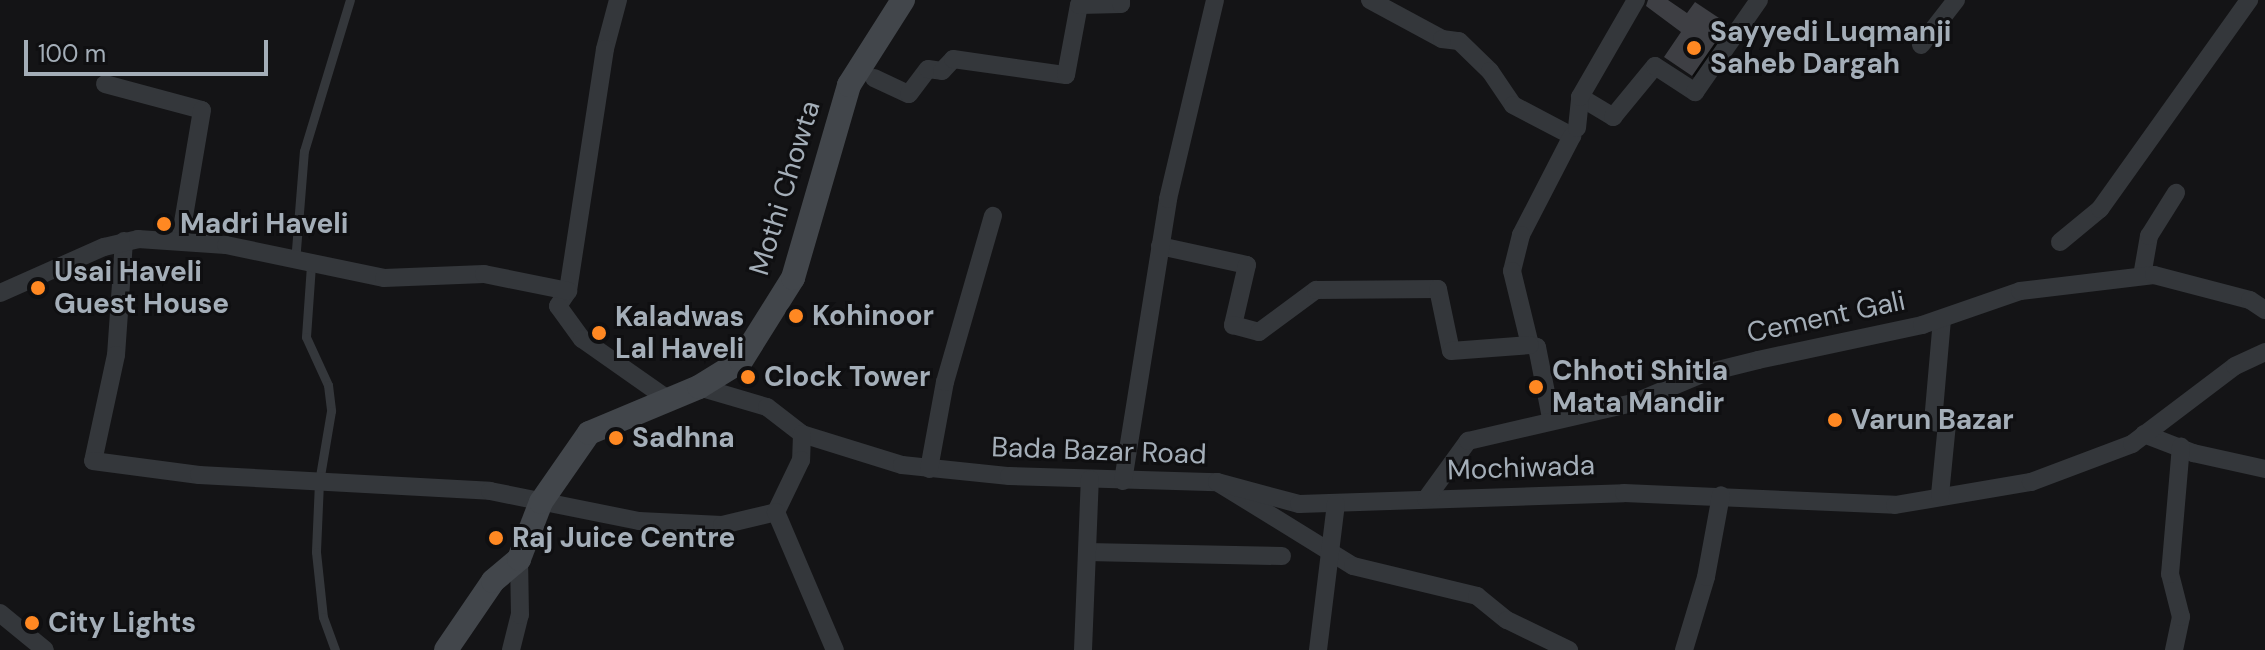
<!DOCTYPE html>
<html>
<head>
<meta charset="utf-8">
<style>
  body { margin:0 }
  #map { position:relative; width:2265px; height:650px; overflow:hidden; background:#141416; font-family:"DM Sans",sans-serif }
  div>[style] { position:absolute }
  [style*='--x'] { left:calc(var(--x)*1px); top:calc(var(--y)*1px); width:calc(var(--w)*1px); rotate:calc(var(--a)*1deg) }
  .shadow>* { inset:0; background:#0007 }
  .building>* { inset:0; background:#3e3f44 }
  .service>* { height:9px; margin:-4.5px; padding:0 4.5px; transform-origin:4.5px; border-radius:4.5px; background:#34373b }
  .minor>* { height:18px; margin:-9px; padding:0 9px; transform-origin:9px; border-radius:9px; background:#34373b }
  .secondary>* { height:24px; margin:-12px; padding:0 12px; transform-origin:12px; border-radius:12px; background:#42464b }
  .dots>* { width:22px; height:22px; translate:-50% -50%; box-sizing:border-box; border:4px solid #0f0f11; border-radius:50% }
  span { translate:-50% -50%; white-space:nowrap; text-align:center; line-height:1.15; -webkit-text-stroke:6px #0f0f11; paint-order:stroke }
  .poi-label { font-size:28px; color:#a4aeb8; font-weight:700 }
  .left { translate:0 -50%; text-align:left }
  .street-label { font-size:28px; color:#a4aeb8 }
  .scale { position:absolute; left:24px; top:40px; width:244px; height:36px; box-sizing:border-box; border:4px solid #a4aeb8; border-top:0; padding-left:10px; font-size:24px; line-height:28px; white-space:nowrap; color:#a4aeb8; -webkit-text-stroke:6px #0f0f11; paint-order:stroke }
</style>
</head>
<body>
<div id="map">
  <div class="shadow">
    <div style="clip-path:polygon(1650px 0,1665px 0,1687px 16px,1727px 25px,1735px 34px,1702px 83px,1666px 57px,1683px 33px)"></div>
    <div style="clip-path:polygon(754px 373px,757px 382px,749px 386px,743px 380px)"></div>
  </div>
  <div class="building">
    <div style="clip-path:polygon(1648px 0,1668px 0,1687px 13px,1695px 2px,1728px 24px,1692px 76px,1664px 57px,1681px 32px,1646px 6px)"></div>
  </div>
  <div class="service">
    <div style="--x:295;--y:262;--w:111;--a:-85.4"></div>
    <div style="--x:304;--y:151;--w:158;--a:-73.1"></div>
    <div style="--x:311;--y:265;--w:72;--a:94"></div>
    <div style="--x:306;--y:337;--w:53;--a:65.4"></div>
    <div style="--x:328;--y:385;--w:26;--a:83"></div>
    <div style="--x:331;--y:411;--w:72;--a:99.6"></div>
    <div style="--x:319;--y:482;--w:70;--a:92.5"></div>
    <div style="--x:316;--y:552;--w:65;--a:83.9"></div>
    <div style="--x:323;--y:617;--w:35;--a:70"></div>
  </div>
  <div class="minor">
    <div style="--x:618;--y:0;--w:51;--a:104.9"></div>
    <div style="--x:605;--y:49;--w:245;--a:98.7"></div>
    <div style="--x:568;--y:291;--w:18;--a:124"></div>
    <div style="--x:558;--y:306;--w:41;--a:54"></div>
    <div style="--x:582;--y:339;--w:103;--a:35.1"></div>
    <div style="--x:1370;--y:0;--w:82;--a:28.4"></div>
    <div style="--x:1442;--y:39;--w:17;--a:7"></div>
    <div style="--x:1459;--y:41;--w:43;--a:44.1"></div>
    <div style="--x:1490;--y:71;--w:41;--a:55.9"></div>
    <div style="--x:1513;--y:105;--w:67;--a:27.7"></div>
    <div style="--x:1572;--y:136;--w:111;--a:117.3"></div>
    <div style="--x:1521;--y:235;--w:37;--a:104"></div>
    <div style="--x:1512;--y:271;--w:76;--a:76.3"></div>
    <div style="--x:1530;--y:345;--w:7;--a:16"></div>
    <div style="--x:1537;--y:347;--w:72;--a:78.8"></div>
    <div style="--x:1921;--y:45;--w:57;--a:-52.1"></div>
    <div style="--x:874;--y:78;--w:38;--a:25"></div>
    <div style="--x:909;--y:94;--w:31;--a:-53"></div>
    <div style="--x:928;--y:69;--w:14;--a:8"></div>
    <div style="--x:942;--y:71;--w:16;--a:-47"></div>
    <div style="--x:953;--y:59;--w:114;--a:8.1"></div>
    <div style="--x:1066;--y:75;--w:71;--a:-79.5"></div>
    <div style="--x:1079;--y:5;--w:42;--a:-1.4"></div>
    <div style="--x:1121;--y:4;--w:4;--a:-90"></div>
    <div style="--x:105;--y:84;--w:100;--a:15"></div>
    <div style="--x:202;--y:110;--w:132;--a:99.6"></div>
    <div style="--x:1580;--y:97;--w:39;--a:31"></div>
    <div style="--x:1613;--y:117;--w:66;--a:-50.5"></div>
    <div style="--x:1655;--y:66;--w:48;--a:33"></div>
    <div style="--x:1695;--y:92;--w:112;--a:-55.2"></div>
    <div style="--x:1577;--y:128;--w:31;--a:-84"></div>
    <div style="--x:1580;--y:97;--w:112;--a:-60"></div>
    <div style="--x:124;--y:241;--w:114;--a:94"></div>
    <div style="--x:116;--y:355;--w:108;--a:102.2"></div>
    <div style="--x:93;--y:461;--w:107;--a:7.5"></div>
    <div style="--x:199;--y:475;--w:291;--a:3.1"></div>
    <div style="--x:490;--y:491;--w:152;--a:11.4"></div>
    <div style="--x:639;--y:521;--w:83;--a:2.8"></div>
    <div style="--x:722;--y:525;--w:56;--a:-13.5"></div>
    <div style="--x:2060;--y:242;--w:52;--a:-39.5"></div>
    <div style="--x:2100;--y:209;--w:257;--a:-54.5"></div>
    <div style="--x:1160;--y:246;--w:89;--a:12.3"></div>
    <div style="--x:1247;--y:265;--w:62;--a:103.1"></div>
    <div style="--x:1233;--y:325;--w:27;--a:15"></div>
    <div style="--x:1259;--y:332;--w:71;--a:-36.4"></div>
    <div style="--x:1316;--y:290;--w:122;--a:-0.5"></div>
    <div style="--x:1438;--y:289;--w:63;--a:78.2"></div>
    <div style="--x:1451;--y:351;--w:79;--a:-4.3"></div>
    <div style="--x:2142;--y:276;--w:41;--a:-80.1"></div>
    <div style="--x:2149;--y:236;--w:51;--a:-57.9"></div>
    <div style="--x:0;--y:293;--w:114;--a:-23.9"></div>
    <div style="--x:104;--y:247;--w:35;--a:-13"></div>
    <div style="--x:138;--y:239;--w:88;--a:3.9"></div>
    <div style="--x:226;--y:245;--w:161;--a:11.8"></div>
    <div style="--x:384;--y:278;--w:100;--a:-2.3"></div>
    <div style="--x:484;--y:274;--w:86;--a:11.4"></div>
    <div style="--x:699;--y:387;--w:71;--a:16.4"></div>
    <div style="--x:767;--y:407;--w:44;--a:37.6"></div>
    <div style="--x:802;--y:434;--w:105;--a:17.2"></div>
    <div style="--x:902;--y:465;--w:108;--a:5.9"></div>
    <div style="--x:1009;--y:476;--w:208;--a:1.7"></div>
    <div style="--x:1217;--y:482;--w:160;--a:31.7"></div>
    <div style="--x:1353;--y:566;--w:128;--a:13.6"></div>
    <div style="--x:1477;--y:596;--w:38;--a:39"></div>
    <div style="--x:1507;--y:620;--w:69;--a:25.8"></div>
    <div style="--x:802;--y:434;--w:26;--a:92"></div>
    <div style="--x:801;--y:460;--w:58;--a:115.7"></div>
    <div style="--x:776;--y:512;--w:150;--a:66.9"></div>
    <div style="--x:2144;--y:434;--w:53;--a:21.2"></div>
    <div style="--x:2193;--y:453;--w:74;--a:12.5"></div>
    <div style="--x:929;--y:469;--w:88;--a:-79.6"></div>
    <div style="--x:945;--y:382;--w:173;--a:-73.9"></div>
    <div style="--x:1123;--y:481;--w:286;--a:-80.9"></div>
    <div style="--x:1168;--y:199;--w:204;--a:-76.7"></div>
    <div style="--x:1217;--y:482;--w:85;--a:15"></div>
    <div style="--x:1299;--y:504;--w:325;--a:-1.9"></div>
    <div style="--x:1624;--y:493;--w:271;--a:2.5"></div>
    <div style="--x:1895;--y:505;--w:138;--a:-9.6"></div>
    <div style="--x:2031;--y:482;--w:108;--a:-20.6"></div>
    <div style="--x:2132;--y:444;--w:129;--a:-37.1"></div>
    <div style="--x:2235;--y:366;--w:33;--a:-25"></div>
    <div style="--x:1940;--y:495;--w:71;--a:-84.4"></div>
    <div style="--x:1947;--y:424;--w:14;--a:-172"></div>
    <div style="--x:1933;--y:422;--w:103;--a:-85"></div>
    <div style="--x:1426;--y:499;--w:72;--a:-54.1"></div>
    <div style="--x:1468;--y:441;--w:169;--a:-13"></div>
    <div style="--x:1633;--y:403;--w:75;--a:-22.8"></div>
    <div style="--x:1702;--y:374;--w:58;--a:-14"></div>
    <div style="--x:1758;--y:360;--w:168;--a:-12"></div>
    <div style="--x:1922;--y:325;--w:104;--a:-19.1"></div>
    <div style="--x:2020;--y:291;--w:135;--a:-6.8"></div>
    <div style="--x:2154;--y:275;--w:99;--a:14.6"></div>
    <div style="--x:2250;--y:300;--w:18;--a:34"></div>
    <div style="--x:1087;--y:552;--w:195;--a:1.2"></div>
    <div style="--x:0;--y:613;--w:58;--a:39.4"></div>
    <div style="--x:511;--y:650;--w:36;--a:-76"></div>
    <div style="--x:520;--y:615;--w:56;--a:-91"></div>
    <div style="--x:1083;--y:650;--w:171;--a:-87.7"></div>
    <div style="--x:1318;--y:650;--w:147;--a:-83"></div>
    <div style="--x:1684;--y:650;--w:76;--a:-73.2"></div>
    <div style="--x:1706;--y:577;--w:83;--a:-79.6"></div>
    <div style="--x:2174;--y:650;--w:34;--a:-78"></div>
    <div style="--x:2181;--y:617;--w:44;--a:-104.3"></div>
    <div style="--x:2170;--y:574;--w:128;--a:-85.1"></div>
  </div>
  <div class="secondary">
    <div style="--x:446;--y:650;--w:83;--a:-55.7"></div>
    <div style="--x:493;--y:581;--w:34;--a:-40"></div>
    <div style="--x:519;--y:559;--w:61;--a:-68.9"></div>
    <div style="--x:541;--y:502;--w:84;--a:-55.2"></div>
    <div style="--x:589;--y:433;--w:119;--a:-22.7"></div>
    <div style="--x:699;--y:387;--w:49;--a:-31.8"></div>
    <div style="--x:741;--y:361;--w:98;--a:-57.9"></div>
    <div style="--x:793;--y:278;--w:201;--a:-73.8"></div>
    <div style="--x:849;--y:85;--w:101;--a:-57.6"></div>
  </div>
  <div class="dots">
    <div style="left:1694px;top:48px;background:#f82"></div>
    <div style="left:164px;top:224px;background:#f82"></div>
    <div style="left:38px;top:288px;background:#f82"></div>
    <div style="left:796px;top:316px;background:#f82"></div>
    <div style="left:599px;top:333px;background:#f82"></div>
    <div style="left:748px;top:377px;background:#f82"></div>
    <div style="left:1536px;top:387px;background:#f82"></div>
    <div style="left:1835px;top:420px;background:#f82"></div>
    <div style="left:616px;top:438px;background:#f82"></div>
    <div style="left:496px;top:538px;background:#f82"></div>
    <div style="left:32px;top:623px;background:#f82"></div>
  </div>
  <div class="poi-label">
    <span class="left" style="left:1710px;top:48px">Sayyedi Luqmanji<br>Saheb Dargah</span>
    <span class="left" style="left:180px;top:224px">Madri Haveli</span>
    <span class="left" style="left:54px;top:288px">Usai Haveli<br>Guest House</span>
    <span class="left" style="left:812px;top:316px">Kohinoor</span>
    <span class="left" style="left:615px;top:333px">Kaladwas<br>Lal Haveli</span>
    <span class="left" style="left:1552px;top:387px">Chhoti Shitla<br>Mata Mandir</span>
    <span class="left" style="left:764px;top:377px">Clock Tower</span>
    <span class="left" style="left:1851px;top:420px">Varun Bazar</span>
    <span class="left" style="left:632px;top:438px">Sadhna</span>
    <span class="left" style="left:512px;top:538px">Raj Juice Centre</span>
    <span class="left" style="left:48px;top:623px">City Lights</span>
  </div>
  <div class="street-label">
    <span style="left:785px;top:188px;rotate:-73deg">Mothi Chowta</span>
    <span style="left:1826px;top:317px;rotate:-12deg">Cement Gali</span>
    <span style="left:1099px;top:451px;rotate:2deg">Bada Bazar Road</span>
    <span style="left:1521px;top:468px;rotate:-2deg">Mochiwada</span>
  </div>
  <div class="scale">100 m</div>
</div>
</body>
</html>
